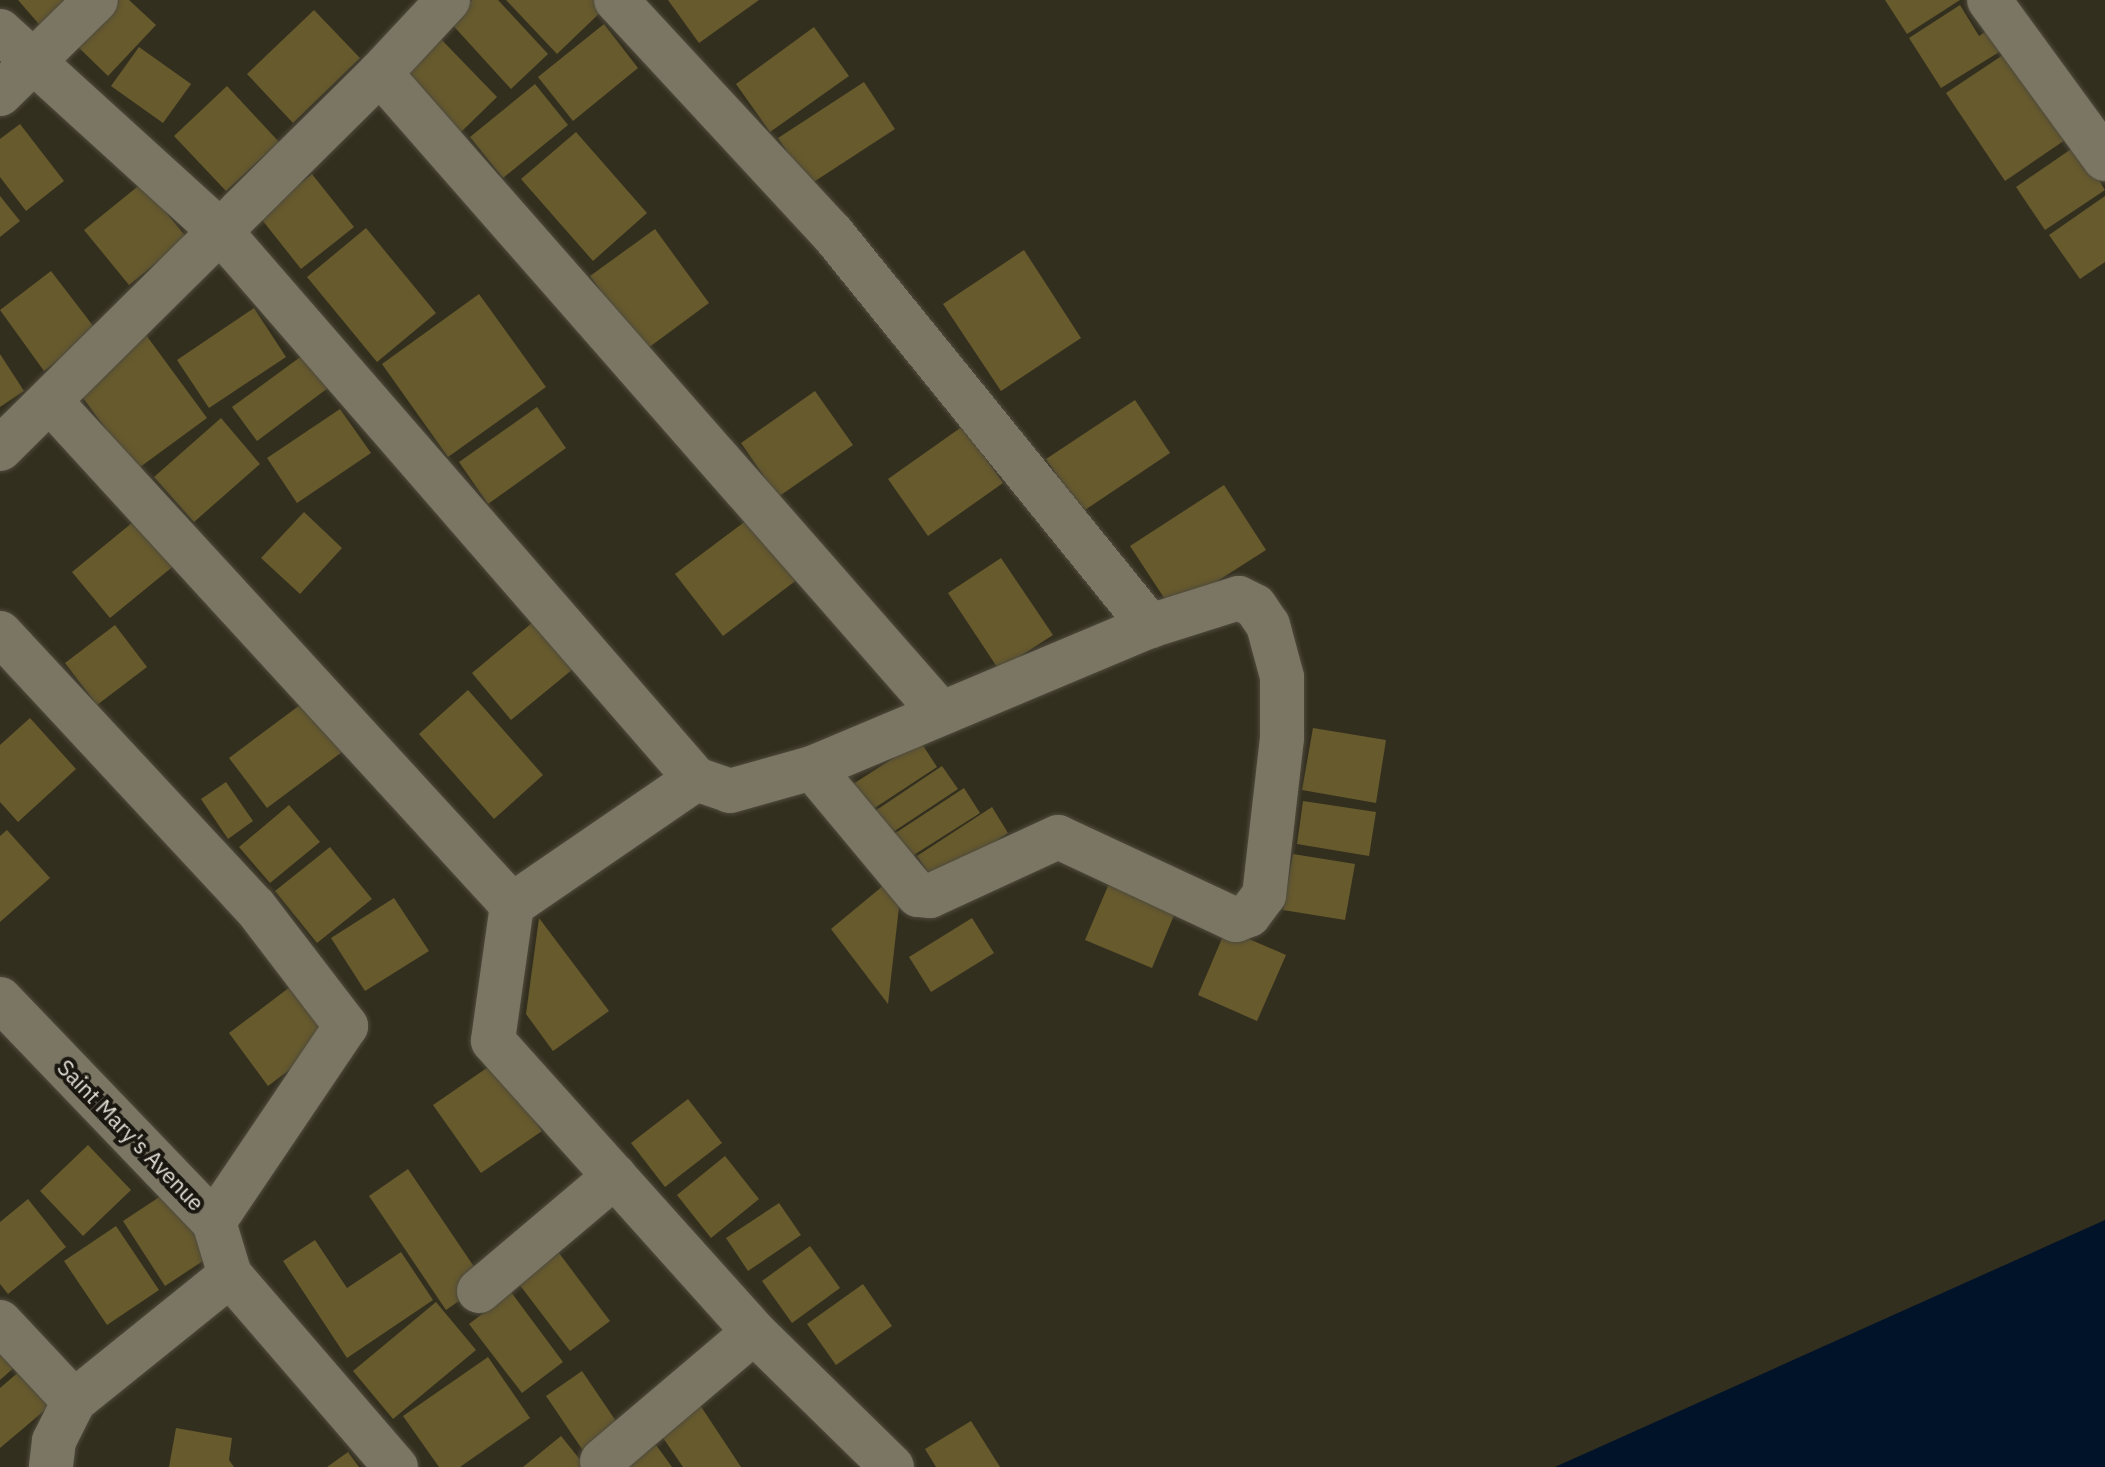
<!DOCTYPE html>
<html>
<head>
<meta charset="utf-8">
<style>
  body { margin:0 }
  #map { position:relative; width:2105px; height:1467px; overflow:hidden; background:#332f1f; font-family:"IBM Plex Sans",sans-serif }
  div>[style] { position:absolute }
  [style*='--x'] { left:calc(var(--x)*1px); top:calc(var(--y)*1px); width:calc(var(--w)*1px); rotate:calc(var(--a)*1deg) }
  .water>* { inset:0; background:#011329 }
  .building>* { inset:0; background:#675a2d }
  .roads { filter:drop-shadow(0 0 2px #4f4b3d) drop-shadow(0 0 2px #4f4b3d) }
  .street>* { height:44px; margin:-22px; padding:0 22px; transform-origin:22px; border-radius:22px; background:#7b7664 }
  span { translate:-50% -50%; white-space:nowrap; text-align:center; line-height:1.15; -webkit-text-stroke:8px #191710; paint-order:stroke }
  .street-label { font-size:22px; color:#e2dfd5 }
</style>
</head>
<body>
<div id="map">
  <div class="water">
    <div style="clip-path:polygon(2105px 1220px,2105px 1467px,1555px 1467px)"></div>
  </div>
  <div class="building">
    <div style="clip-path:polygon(18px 0,80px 0,45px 31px)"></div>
    <div style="clip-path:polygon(113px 0,129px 0,156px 25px,108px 76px,73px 42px)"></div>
    <div style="clip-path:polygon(472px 0,498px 0,548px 54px,511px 89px,449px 21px)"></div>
    <div style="clip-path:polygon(506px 0,601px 0,607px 6px,557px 54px)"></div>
    <div style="clip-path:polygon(668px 0,759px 0,699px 43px)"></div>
    <div style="clip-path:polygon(1885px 0,1960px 0,1907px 34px)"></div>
    <div style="clip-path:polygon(1960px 5px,1979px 36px,1991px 28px,2004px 49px,1941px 88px,1909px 38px)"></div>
    <div style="clip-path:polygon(314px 10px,360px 58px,293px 123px,247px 74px)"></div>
    <div style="clip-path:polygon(604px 24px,638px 68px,573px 121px,538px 77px)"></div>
    <div style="clip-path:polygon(814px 27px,849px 76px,770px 132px,736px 84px)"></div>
    <div style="clip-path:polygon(437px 35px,497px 97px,461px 132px,400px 70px)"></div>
    <div style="clip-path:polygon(139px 47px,191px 84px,163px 123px,111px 86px)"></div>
    <div style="clip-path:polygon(2006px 53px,2065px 140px,2005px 181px,1946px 93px)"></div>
    <div style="clip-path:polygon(864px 82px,895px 129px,809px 185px,778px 138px)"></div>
    <div style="clip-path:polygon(535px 84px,568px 125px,503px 178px,470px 137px)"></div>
    <div style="clip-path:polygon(227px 86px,279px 142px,226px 191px,174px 136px)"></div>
    <div style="clip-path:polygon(20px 124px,64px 181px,26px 211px,0 177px,0 139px)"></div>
    <div style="clip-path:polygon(576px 132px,647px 213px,593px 261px,521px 179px)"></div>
    <div style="clip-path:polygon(2077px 145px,2105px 190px,2045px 230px,2016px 187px)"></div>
    <div style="clip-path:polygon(312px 174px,354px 227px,301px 269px,259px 216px)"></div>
    <div style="clip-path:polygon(142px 183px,187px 238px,129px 285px,84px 230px)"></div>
    <div style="clip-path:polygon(0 196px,20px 221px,0 237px)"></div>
    <div style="clip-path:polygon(2105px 196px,2105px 262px,2080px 279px,2049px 235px)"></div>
    <div style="clip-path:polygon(366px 228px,436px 313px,377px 362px,307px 277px)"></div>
    <div style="clip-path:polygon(655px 229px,709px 303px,644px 351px,590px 276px)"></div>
    <div style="clip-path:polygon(1024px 250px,1081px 338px,1001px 391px,943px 304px)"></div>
    <div style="clip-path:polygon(51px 271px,97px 331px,44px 371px,0 310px)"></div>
    <div style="clip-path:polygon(479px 294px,546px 387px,448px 457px,382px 364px)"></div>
    <div style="clip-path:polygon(254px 308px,286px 357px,209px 408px,177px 360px)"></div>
    <div style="clip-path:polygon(146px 335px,207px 418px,136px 470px,75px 387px)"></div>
    <div style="clip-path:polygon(0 354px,24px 391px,0 407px)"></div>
    <div style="clip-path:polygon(303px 355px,328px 388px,257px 441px,232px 407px)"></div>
    <div style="clip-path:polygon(815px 391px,853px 445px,778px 497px,741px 443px)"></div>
    <div style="clip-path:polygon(1135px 400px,1170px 453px,1082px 512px,1046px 459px)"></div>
    <div style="clip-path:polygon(537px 407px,566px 448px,488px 504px,459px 462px)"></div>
    <div style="clip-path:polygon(340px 409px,371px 453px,297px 503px,267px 458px)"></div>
    <div style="clip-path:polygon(221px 418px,260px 464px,194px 522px,154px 477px)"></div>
    <div style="clip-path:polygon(963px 426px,1003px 483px,928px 536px,888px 479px)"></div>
    <div style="clip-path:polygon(1224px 485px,1266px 550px,1172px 610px,1130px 546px)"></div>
    <div style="clip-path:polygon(304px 512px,342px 548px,300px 594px,261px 558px)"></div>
    <div style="clip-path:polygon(751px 517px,798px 579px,723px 636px,675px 574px)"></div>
    <div style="clip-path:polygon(138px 518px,176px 564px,110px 618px,72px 572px)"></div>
    <div style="clip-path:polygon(1001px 558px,1053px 635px,999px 670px,948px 593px)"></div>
    <div style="clip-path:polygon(533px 622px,573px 669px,511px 720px,472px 673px)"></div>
    <div style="clip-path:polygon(115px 625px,147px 667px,97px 705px,65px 663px)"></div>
    <div style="clip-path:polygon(468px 690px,543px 775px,494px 819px,419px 734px)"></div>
    <div style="clip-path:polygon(304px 702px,342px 752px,267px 808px,229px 758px)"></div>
    <div style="clip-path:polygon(30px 718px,76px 769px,18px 822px,0 802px,0 745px)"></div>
    <div style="clip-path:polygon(1313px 728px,1386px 740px,1376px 803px,1302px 790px)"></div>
    <div style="clip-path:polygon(920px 741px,937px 767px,867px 813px,850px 786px)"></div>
    <div style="clip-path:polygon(942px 766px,958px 789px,887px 836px,872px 813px)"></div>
    <div style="clip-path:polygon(226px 782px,253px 821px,228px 839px,201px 799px)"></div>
    <div style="clip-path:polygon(964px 788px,980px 813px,909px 858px,894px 834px)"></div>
    <div style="clip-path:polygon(1303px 801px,1376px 812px,1369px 856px,1297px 844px)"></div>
    <div style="clip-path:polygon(289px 805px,320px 842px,270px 883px,239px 847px)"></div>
    <div style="clip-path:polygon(992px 807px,1008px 833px,934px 881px,917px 856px)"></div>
    <div style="clip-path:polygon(7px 830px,50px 878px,0 922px,0 836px)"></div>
    <div style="clip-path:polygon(330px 847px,372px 899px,317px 943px,275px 891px)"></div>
    <div style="clip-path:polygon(1293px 854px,1355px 864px,1345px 920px,1283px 910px)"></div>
    <div style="clip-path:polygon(1111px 879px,1177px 908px,1152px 968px,1085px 940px)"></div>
    <div style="clip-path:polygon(884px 885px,899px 907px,888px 1004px,831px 929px)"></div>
    <div style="clip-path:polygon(394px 898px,429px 951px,365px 991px,331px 938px)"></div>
    <div style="clip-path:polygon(539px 918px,609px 1011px,553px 1051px,526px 1014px)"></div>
    <div style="clip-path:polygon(972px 918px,994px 953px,931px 992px,909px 957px)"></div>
    <div style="clip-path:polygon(1226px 929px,1286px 955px,1257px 1021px,1198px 995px)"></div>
    <div style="clip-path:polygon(290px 987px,329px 1040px,268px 1086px,229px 1033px)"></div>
    <div style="clip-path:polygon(494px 1063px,542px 1131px,481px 1173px,433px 1105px)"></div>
    <div style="clip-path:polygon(688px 1099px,722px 1143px,665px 1187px,631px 1143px)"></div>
    <div style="clip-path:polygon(88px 1145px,131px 1190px,83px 1236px,40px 1191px)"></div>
    <div style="clip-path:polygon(725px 1156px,759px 1199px,711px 1238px,677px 1195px)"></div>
    <div style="clip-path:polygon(408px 1169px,485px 1283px,446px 1310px,369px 1196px)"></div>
    <div style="clip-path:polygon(167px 1192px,209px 1257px,165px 1286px,123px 1221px)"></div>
    <div style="clip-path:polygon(28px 1199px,66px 1247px,8px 1294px,0 1284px,0 1222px)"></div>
    <div style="clip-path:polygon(779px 1203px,801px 1235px,748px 1271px,726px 1238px)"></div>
    <div style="clip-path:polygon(116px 1226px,159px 1290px,107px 1325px,64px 1261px)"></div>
    <div style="clip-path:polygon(315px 1240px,347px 1288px,401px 1252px,433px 1300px,347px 1358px,283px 1261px)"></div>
    <div style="clip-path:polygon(810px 1246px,840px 1288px,792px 1323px,762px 1281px)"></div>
    <div style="clip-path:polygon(559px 1253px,610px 1321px,570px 1351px,519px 1284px)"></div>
    <div style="clip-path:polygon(863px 1284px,892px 1326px,836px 1365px,807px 1324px)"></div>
    <div style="clip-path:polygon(511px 1292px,563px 1362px,522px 1393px,469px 1324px)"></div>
    <div style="clip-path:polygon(436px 1302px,476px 1350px,393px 1419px,353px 1371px)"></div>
    <div style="clip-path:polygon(0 1346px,17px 1365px,0 1380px)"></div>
    <div style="clip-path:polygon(488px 1357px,530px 1418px,460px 1467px,439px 1467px,403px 1416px)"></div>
    <div style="clip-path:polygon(21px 1370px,51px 1405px,0 1448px,0 1388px)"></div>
    <div style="clip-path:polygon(582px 1371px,620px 1427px,584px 1452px,546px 1396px)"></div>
    <div style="clip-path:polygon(698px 1402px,741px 1467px,683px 1467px,657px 1429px)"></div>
    <div style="clip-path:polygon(971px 1421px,1000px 1467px,936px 1467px,925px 1449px)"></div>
    <div style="clip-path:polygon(176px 1428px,232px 1438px,229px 1460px,234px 1467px,169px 1467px)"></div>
    <div style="clip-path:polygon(561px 1436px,586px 1467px,523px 1467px)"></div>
    <div style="clip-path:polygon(656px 1445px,672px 1467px,627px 1467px)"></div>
    <div style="clip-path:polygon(348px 1452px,359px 1467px,327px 1467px)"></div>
  </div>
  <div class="roads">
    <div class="street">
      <div style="--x:616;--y:0;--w:318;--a:47.2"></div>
      <div style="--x:832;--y:233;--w:506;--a:51.02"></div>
      <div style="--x:1989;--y:0;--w:197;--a:53.9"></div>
      <div style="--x:0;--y:31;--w:297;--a:42.3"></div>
      <div style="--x:220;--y:231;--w:726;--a:49.02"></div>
      <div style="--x:380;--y:73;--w:851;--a:48.76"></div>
      <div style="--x:0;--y:94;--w:134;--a:-44.4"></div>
      <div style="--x:50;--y:401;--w:684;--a:47.49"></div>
      <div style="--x:512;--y:905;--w:137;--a:98"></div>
      <div style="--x:493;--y:1041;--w:391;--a:48.1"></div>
      <div style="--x:754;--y:1332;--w:193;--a:44.4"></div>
      <div style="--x:0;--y:449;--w:535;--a:-44.7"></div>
      <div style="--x:380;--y:73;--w:100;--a:-47"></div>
      <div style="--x:0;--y:633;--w:374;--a:47.1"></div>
      <div style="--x:255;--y:907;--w:150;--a:52.6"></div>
      <div style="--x:346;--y:1026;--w:236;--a:124"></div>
      <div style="--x:512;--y:905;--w:223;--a:-34.4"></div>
      <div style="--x:696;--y:779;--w:36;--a:19"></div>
      <div style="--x:730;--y:791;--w:85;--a:-15.7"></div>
      <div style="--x:812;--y:768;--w:367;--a:-22.8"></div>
      <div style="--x:1150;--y:626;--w:93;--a:-17.5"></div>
      <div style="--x:1239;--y:598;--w:18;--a:27"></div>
      <div style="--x:1255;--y:606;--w:23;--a:56"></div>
      <div style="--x:1268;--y:625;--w:54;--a:74.9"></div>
      <div style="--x:1282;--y:677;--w:61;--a:90"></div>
      <div style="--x:1282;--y:738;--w:158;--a:96.5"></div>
      <div style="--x:1264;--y:895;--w:25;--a:127"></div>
      <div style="--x:1249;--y:915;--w:14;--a:159"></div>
      <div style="--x:1236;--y:920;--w:196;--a:-155"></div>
      <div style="--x:1058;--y:837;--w:141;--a:155.3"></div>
      <div style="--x:930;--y:896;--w:12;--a:-175"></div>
      <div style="--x:918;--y:895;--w:165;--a:-129.8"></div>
      <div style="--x:0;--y:999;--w:309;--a:46.2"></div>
      <div style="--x:214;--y:1222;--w:55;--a:73.2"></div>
      <div style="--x:230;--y:1275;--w:254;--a:49.2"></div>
      <div style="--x:479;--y:1291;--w:178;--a:-40.2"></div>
      <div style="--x:0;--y:1322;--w:108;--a:46.9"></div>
      <div style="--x:74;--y:1401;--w:45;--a:116.6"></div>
      <div style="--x:54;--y:1441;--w:26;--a:97"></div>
      <div style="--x:74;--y:1401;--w:201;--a:-38.9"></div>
      <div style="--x:602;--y:1461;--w:199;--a:-40.3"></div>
    </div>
  </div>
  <div class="street-label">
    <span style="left:131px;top:1135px;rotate:46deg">Saint Mary's Avenue</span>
  </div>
</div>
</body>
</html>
